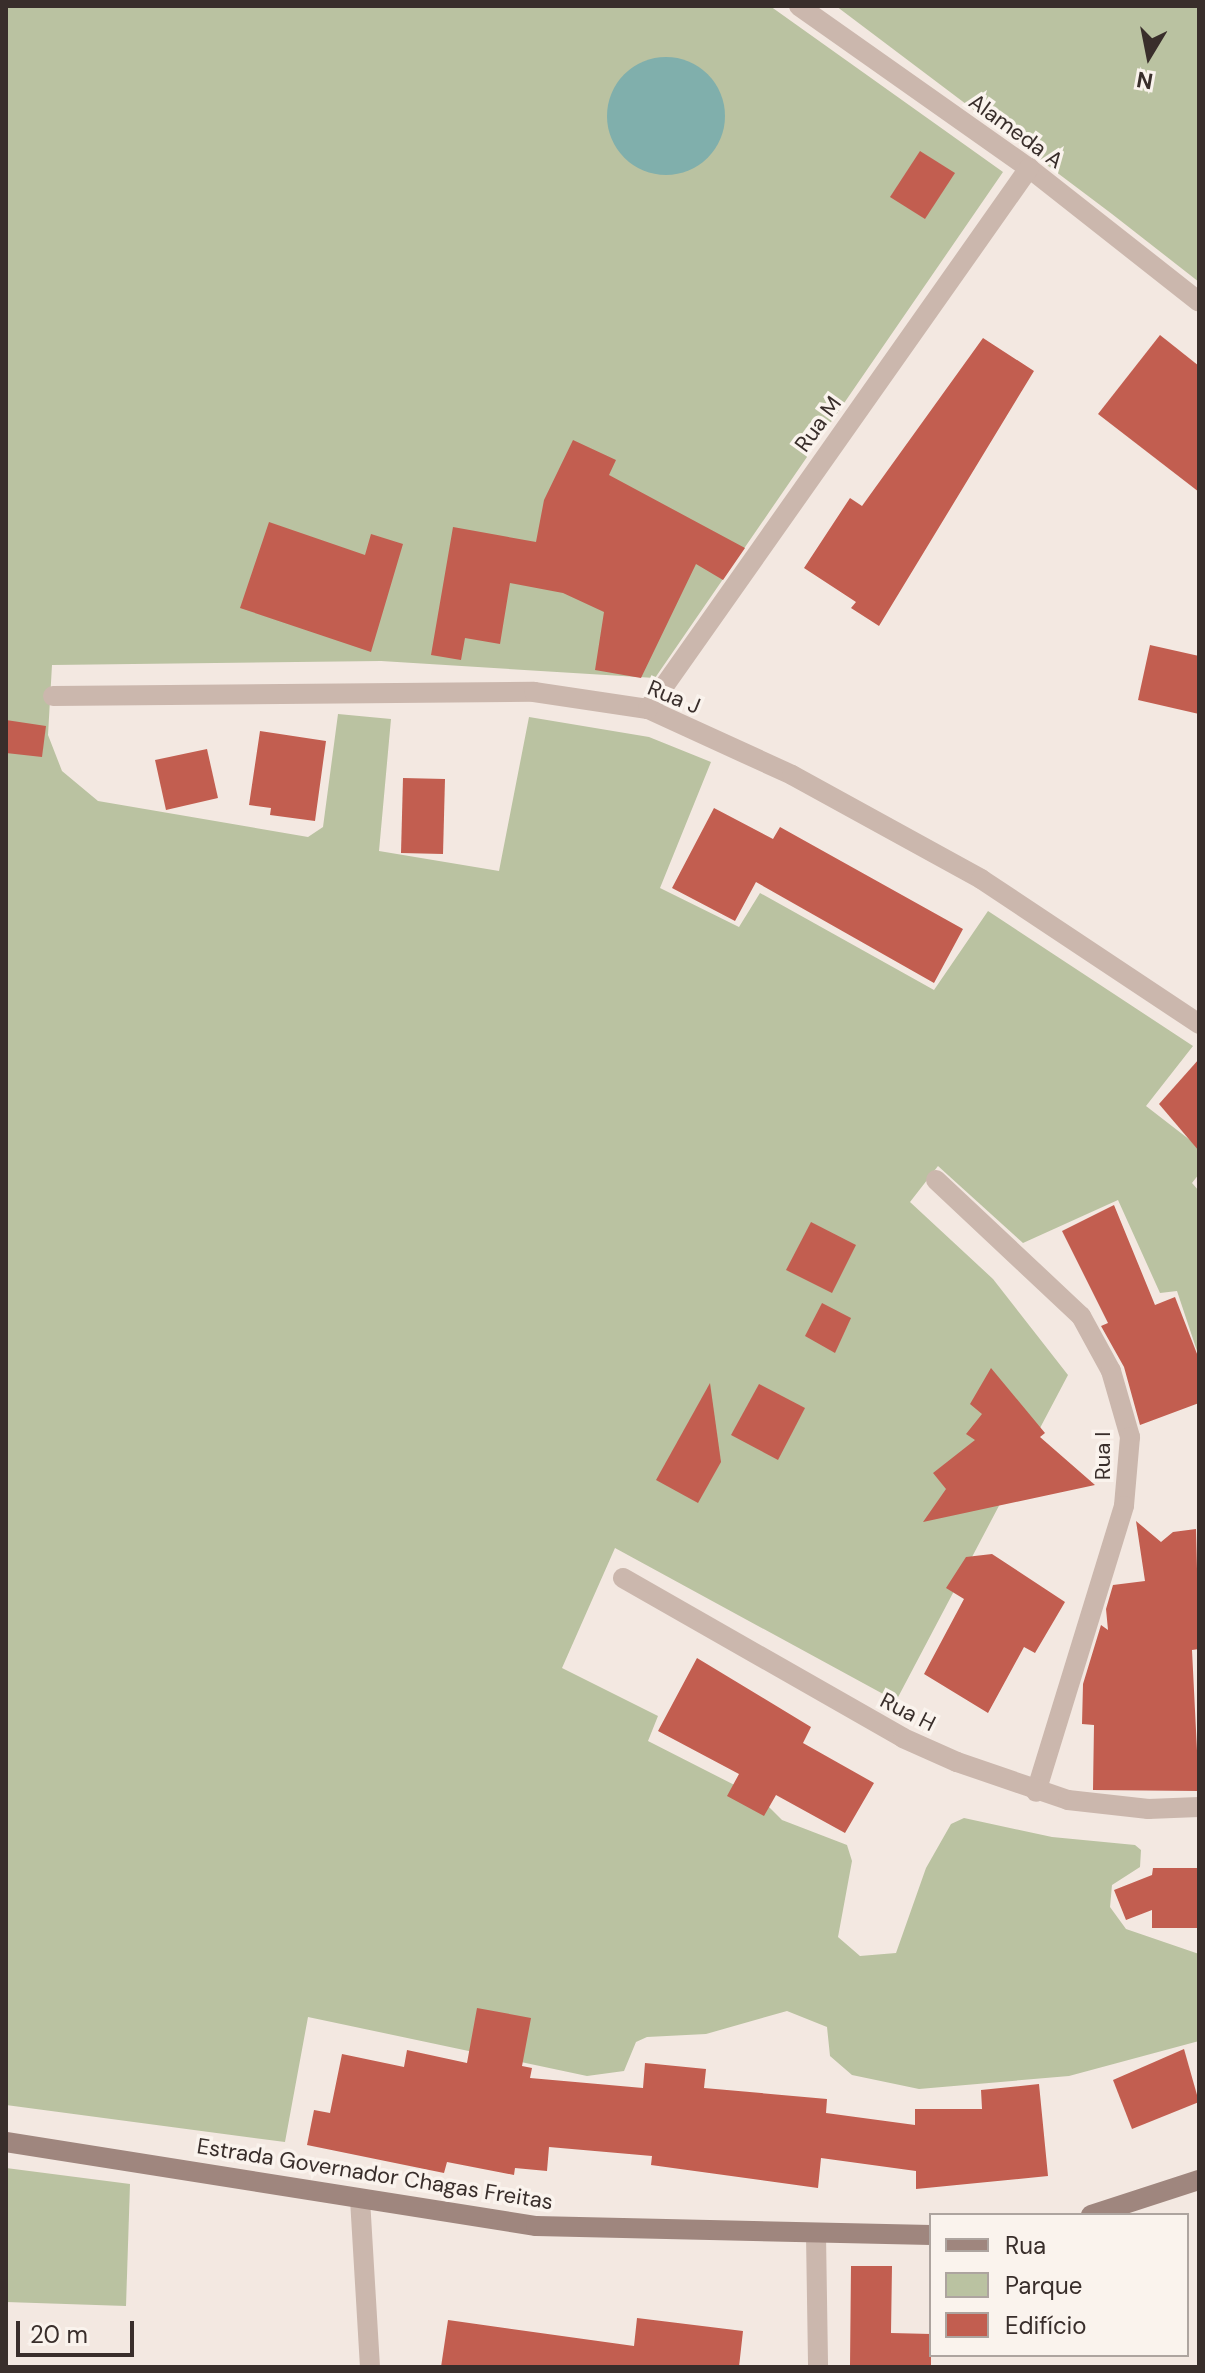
<!DOCTYPE html>
<html>
<head>
<meta charset="utf-8">
<style>
  body { margin:0 }
  #map { position:relative; width:1205px; height:2373px; overflow:hidden; background:#f3e8e1; font-family:"DM Sans",sans-serif }
  div>[style] { position:absolute }
  [style*='--x'] { left:calc(var(--x)*1px); top:calc(var(--y)*1px); width:calc(var(--w)*1px); rotate:calc(var(--a)*1deg) }
  .green>* { inset:0; background:#bac2a1 }
  .water>* { inset:0; background:#80afac }
  .round { border-radius:50% }
  .building>* { inset:0; background:#c25e50 }
  .street>* { height:20px; margin:-10px; padding:0 10px; transform-origin:10px; border-radius:10px; background:#cbb7ad }
  .secondary>* { height:20px; margin:-10px; padding:0 10px; transform-origin:10px; border-radius:10px; background:#9f867e }
  span { translate:-50% -50%; white-space:nowrap; text-align:center; line-height:1.15; -webkit-text-stroke:7px #faf3ed; paint-order:stroke }
  .street-label { font-size:22px; color:#392e2b }
  .frame { position:absolute; inset:0; border:8px solid #392e2b; pointer-events:none }
  .legend { position:absolute; left:929px; top:2213px; width:260px; height:144px; box-sizing:border-box; background:#faf3ed; border:2px solid #ada49f; margin:0; padding:10px 14px; list-style:none; font-size:24px; color:#392e2b }
  .legend li { display:flex; align-items:center; gap:16px; height:40px }
  .legend b { width:40px; border:2px solid #ada49f }
  .north { position:absolute; left:1109px; top:16px; width:80px; height:80px; -webkit-text-stroke:6px #faf3ed; paint-order:stroke; rotate:190deg; font-size:22px; font-weight:700; line-height:32px; text-align:center; color:#392e2b }
  .north::after { content:''; display:block; margin:auto; width:28px; height:36px; background:#392e2b; clip-path:polygon(50% 0,100% 100%,50% 72%,0 100%) }
  .scale { position:absolute; left:16px; top:2321px; width:118px; height:36px; box-sizing:border-box; border:4px solid #392e2b; border-top:0; padding-left:10px; font-size:24px; line-height:28px; white-space:nowrap; color:#392e2b; -webkit-text-stroke:6px #faf3ed; paint-order:stroke }
</style>
</head>
<body>
<div id="map">
  <div class="green">
    <div style="clip-path:polygon(6px 6px,770px 6px,1003px 172px,655px 678px,381px 661px,52px 665px,48px 735px,62px 771px,98px 801px,308px 837px,323px 827px,338px 714px,391px 719px,379px 851px,499px 871px,529px 717px,649px 737px,711px 762px,660px 888px,739px 927px,760px 893px,934px 990px,988px 911px,1193px 1046px,1146px 1106px,1199px 1147px,1199px 1174px,1192px 1183px,1199px 1191px,1199px 1357px,1177px 1291px,1160px 1293px,1118px 1200px,1023px 1243px,938px 1166px,910px 1202px,993px 1279px,1068px 1375px,896px 1701px,615px 1548px,562px 1668px,658px 1716px,648px 1741px,760px 1798px,782px 1820px,847px 1845px,852px 1861px,838px 1937px,860px 1956px,896px 1953px,926px 1868px,951px 1824px,964px 1818px,1052px 1837px,1135px 1845px,1141px 1850px,1140px 1867px,1112px 1885px,1110px 1907px,1126px 1929px,1199px 1954px,1199px 2041px,1069px 2076px,919px 2089px,852px 2075px,830px 2056px,827px 2027px,787px 2011px,706px 2034px,647px 2037px,636px 2042px,624px 2071px,587px 2076px,308px 2017px,285px 2142px,6px 2105px)"></div>
    <div style="clip-path:polygon(836px 6px,1199px 6px,1199px 282px,1112px 214px)"></div>
    <div style="clip-path:polygon(6px 2168px,130px 2184px,126px 2306px,6px 2302px)"></div>
  </div>
  <div class="water">
    <div class="round" style="left:607px;top:57px;width:118px;height:118px"></div>
  </div>
  <div class="building">
    <div style="clip-path:polygon(920px 151px,955px 173px,925px 219px,890px 197px)"></div>
    <div style="clip-path:polygon(1160px 335px,1199px 366px,1199px 492px,1098px 414px)"></div>
    <div style="clip-path:polygon(983px 338px,1034px 371px,879px 626px,851px 608px,856px 602px,804px 568px,850px 498px,862px 506px)"></div>
    <div style="clip-path:polygon(573px 440px,616px 460px,609px 475px,745px 548px,723px 580px,696px 564px,641px 678px,595px 670px,604px 612px,563px 593px,510px 583px,500px 644px,465px 638px,461px 660px,431px 655px,453px 527px,536px 542px,544px 500px)"></div>
    <div style="clip-path:polygon(269px 522px,365px 555px,371px 534px,403px 544px,371px 652px,240px 608px)"></div>
    <div style="clip-path:polygon(1150px 645px,1199px 656px,1199px 714px,1138px 700px)"></div>
    <div style="clip-path:polygon(6px 720px,46px 726px,42px 757px,6px 753px)"></div>
    <div style="clip-path:polygon(260px 731px,326px 741px,315px 821px,270px 815px,271px 808px,249px 805px)"></div>
    <div style="clip-path:polygon(207px 749px,218px 798px,166px 810px,155px 760px)"></div>
    <div style="clip-path:polygon(403px 778px,445px 779px,443px 854px,401px 853px)"></div>
    <div style="clip-path:polygon(714px 808px,773px 839px,780px 827px,963px 929px,934px 983px,756px 882px,735px 921px,672px 888px)"></div>
    <div style="clip-path:polygon(1199px 1059px,1199px 1151px,1159px 1104px)"></div>
    <div style="clip-path:polygon(1114px 1205px,1155px 1305px,1175px 1297px,1199px 1359px,1199px 1403px,1140px 1425px,1124px 1367px,1101px 1326px,1108px 1323px,1062px 1231px)"></div>
    <div style="clip-path:polygon(811px 1222px,856px 1245px,832px 1293px,786px 1270px)"></div>
    <div style="clip-path:polygon(822px 1303px,851px 1318px,835px 1353px,805px 1336px)"></div>
    <div style="clip-path:polygon(991px 1368px,1045px 1433px,1040px 1437px,1095px 1485px,923px 1522px,946px 1489px,933px 1473px,975px 1440px,966px 1434px,982px 1414px,970px 1404px)"></div>
    <div style="clip-path:polygon(710px 1383px,721px 1462px,698px 1503px,656px 1480px)"></div>
    <div style="clip-path:polygon(759px 1384px,805px 1408px,778px 1460px,731px 1435px)"></div>
    <div style="clip-path:polygon(1136px 1521px,1161px 1542px,1173px 1532px,1196px 1529px,1199px 1649px,1192px 1650px,1199px 1791px,1093px 1790px,1094px 1725px,1082px 1724px,1083px 1684px,1101px 1625px,1108px 1630px,1106px 1609px,1113px 1585px,1145px 1581px)"></div>
    <div style="clip-path:polygon(992px 1554px,1065px 1602px,1035px 1653px,1024px 1647px,988px 1713px,924px 1674px,964px 1599px,946px 1588px,966px 1557px)"></div>
    <div style="clip-path:polygon(697px 1658px,811px 1727px,803px 1743px,874px 1783px,845px 1833px,776px 1795px,764px 1816px,727px 1796px,739px 1774px,658px 1731px)"></div>
    <div style="clip-path:polygon(1153px 1868px,1199px 1868px,1199px 1928px,1152px 1928px,1152px 1910px,1126px 1920px,1114px 1890px,1152px 1875px)"></div>
    <div style="clip-path:polygon(477px 2008px,531px 2018px,522px 2066px,532px 2068px,530px 2078px,643px 2088px,645px 2063px,706px 2069px,704px 2088px,827px 2099px,826px 2113px,915px 2125px,915px 2109px,982px 2109px,981px 2090px,1039px 2084px,1048px 2176px,916px 2189px,916px 2171px,821px 2158px,818px 2188px,651px 2165px,652px 2156px,549px 2147px,547px 2171px,515px 2168px,514px 2175px,447px 2162px,444px 2173px,307px 2145px,314px 2110px,330px 2113px,342px 2054px,404px 2067px,407px 2050px,467px 2063px)"></div>
    <div style="clip-path:polygon(1184px 2049px,1199px 2102px,1132px 2129px,1113px 2080px)"></div>
    <div style="clip-path:polygon(851px 2266px,892px 2266px,891px 2333px,931px 2334px,931px 2367px,850px 2366px)"></div>
    <div style="clip-path:polygon(637px 2318px,743px 2331px,739px 2367px,441px 2367px,448px 2320px,634px 2346px)"></div>
  </div>
  <div class="street">
    <div style="--x:799;--y:6;--w:281;--a:35.2"></div>
    <div style="--x:1029;--y:168;--w:216;--a:38.2"></div>
    <div style="--x:53;--y:696;--w:481;--a:-0.5"></div>
    <div style="--x:534;--y:692;--w:115;--a:8.5"></div>
    <div style="--x:648;--y:709;--w:158;--a:24.6"></div>
    <div style="--x:792;--y:775;--w:216;--a:28.8"></div>
    <div style="--x:981;--y:879;--w:262;--a:33.6"></div>
    <div style="--x:648;--y:709;--w:662;--a:-54.84"></div>
    <div style="--x:936;--y:1180;--w:199;--a:43.2"></div>
    <div style="--x:1081;--y:1316;--w:63;--a:61.4"></div>
    <div style="--x:1111;--y:1371;--w:69;--a:73.9"></div>
    <div style="--x:1130;--y:1437;--w:69;--a:95"></div>
    <div style="--x:1124;--y:1506;--w:299;--a:107.1"></div>
    <div style="--x:623;--y:1578;--w:322;--a:29.7"></div>
    <div style="--x:903;--y:1738;--w:59;--a:24"></div>
    <div style="--x:957;--y:1762;--w:117;--a:18.9"></div>
    <div style="--x:1068;--y:1800;--w:81;--a:6.4"></div>
    <div style="--x:1148;--y:1809;--w:51;--a:-2.2"></div>
    <div style="--x:360;--y:2199;--w:168;--a:86.6"></div>
    <div style="--x:816;--y:2235;--w:132;--a:89.1"></div>
  </div>
  <div class="secondary">
    <div style="--x:6;--y:2142;--w:537;--a:9.01"></div>
    <div style="--x:536;--y:2226;--w:395;--a:1.3"></div>
    <div style="--x:1091;--y:2215;--w:114;--a:-18"></div>
  </div>
  <div class="street-label">
    <span style="left:1016px;top:131px;rotate:36deg">Alameda A</span>
    <span style="left:818px;top:424px;rotate:-54deg">Rua M</span>
    <span style="left:674px;top:697px;rotate:22deg">Rua J</span>
    <span style="left:1103px;top:1456px;rotate:-90deg">Rua I</span>
    <span style="left:908px;top:1712px;rotate:27deg">Rua H</span>
    <span style="left:375px;top:2174px;rotate:9deg">Estrada Governador Chagas Freitas</span>
  </div>
  <div class="frame"></div>
  <ul class="legend">
  <li><b style="height:10px;background:#9f867e"></b>Rua</li>
  <li><b style="height:22px;background:#bac2a1"></b>Parque</li>
  <li><b style="height:22px;background:#c25e50"></b>Edifício</li>
  </ul>
  <div class="north">N</div>
  <div class="scale">20 m</div>
</div>
</body>
</html>
